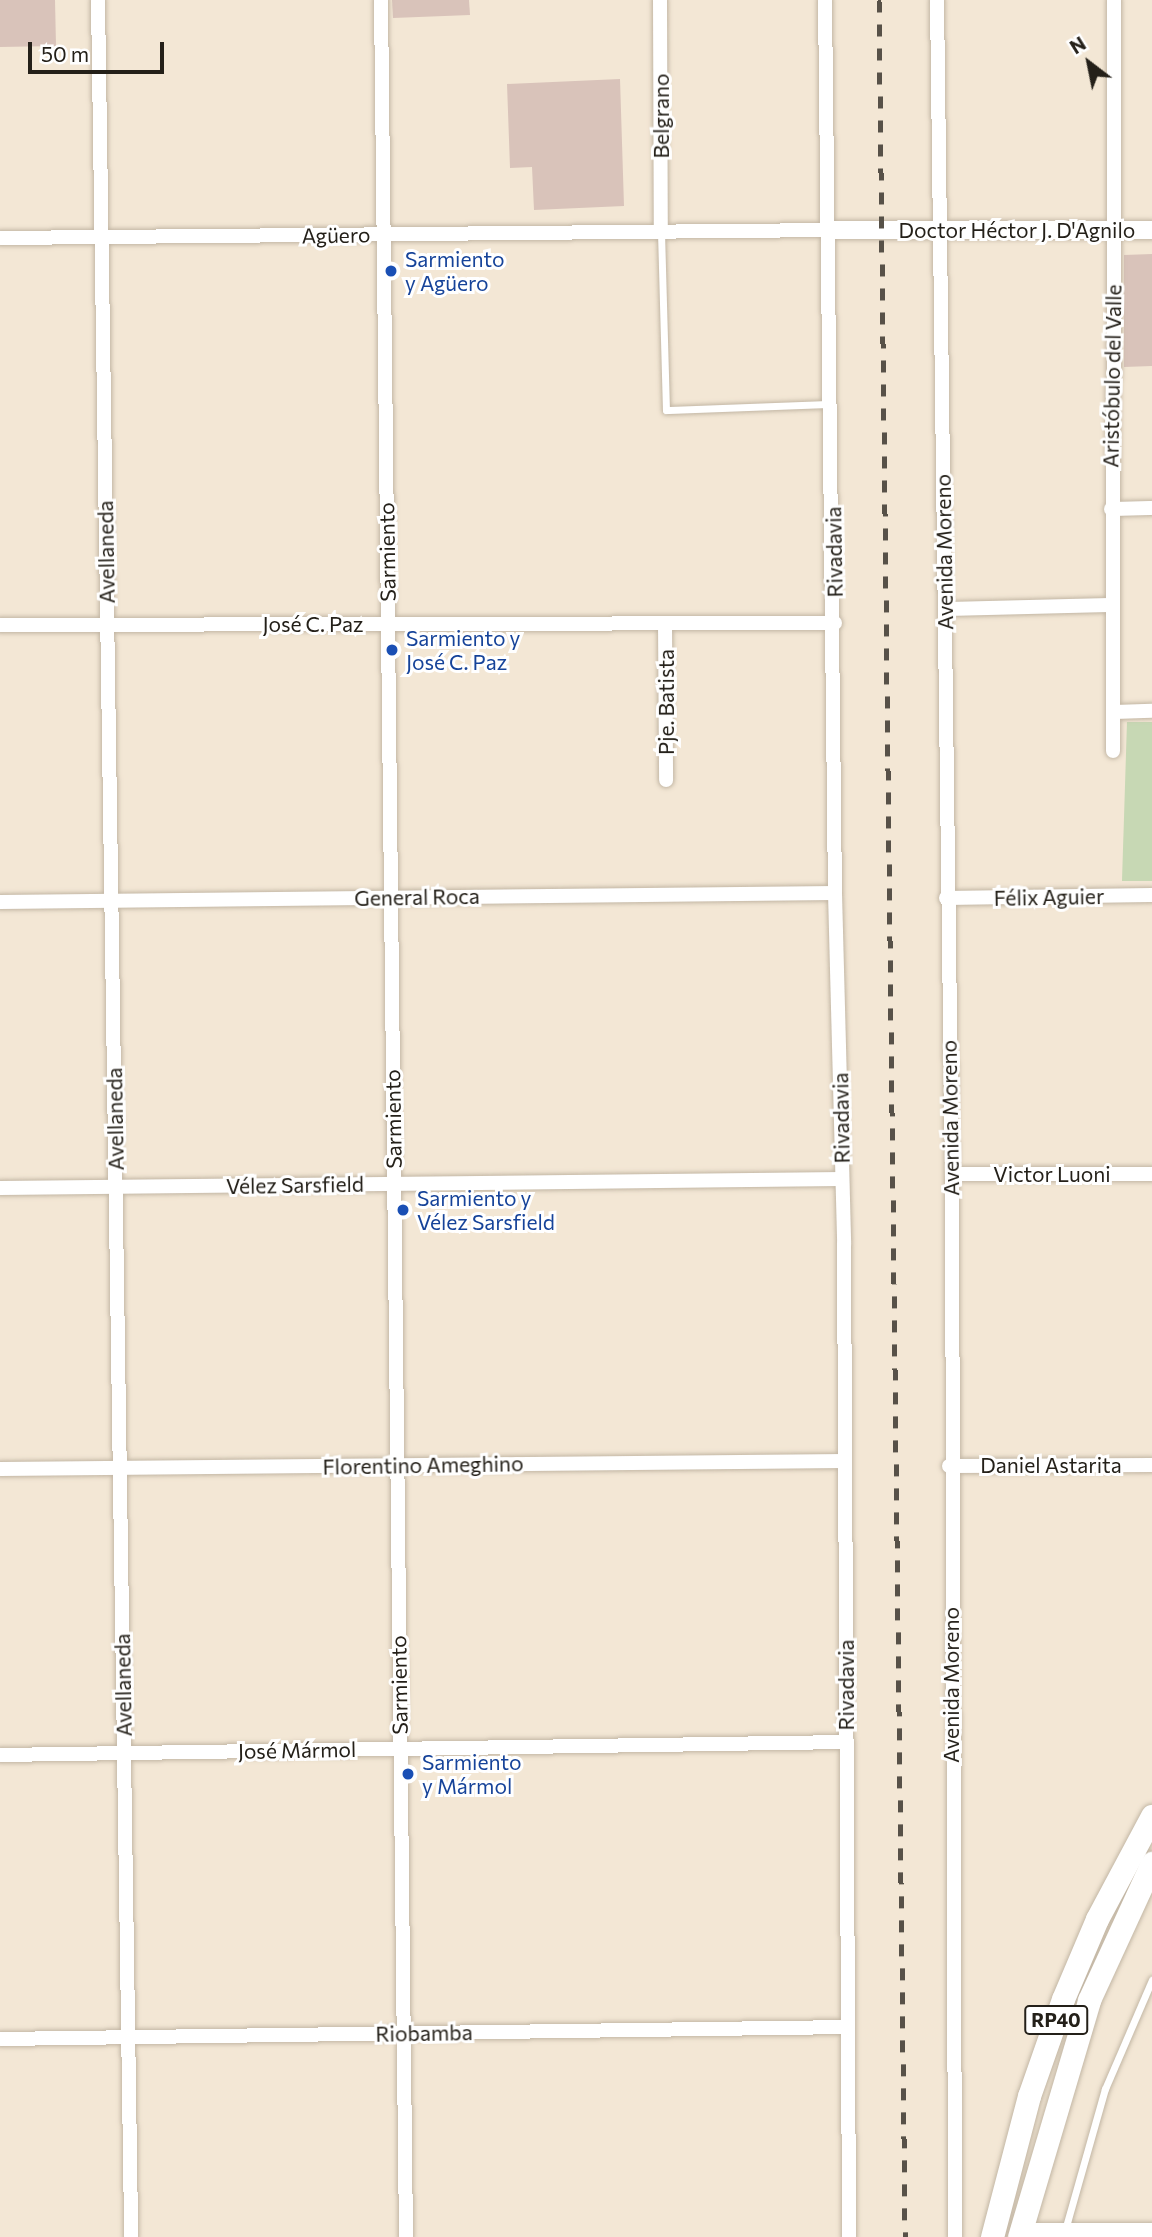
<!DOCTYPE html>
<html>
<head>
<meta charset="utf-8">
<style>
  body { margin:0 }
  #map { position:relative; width:1152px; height:2237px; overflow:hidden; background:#f3e7d5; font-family:Commissioner,sans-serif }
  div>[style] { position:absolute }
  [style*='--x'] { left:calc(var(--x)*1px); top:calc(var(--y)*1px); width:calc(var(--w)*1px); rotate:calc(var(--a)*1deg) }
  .green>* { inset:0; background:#c7d8b4 }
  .building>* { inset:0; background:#d9c3ba }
  .roads { filter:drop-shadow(0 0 2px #c2b6a4) drop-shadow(0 0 2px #c2b6a4) }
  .service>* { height:7px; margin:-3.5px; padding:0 3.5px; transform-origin:3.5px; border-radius:3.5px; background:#fff }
  .minor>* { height:14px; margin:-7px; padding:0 7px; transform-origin:7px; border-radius:7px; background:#fff }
  .tertiary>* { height:18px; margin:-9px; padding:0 9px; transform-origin:9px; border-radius:9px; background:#fff }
  .primary>* { height:23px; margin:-11.5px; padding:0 11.5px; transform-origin:11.5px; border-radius:11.5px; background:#fff }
  .rail>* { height:5px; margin-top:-2.5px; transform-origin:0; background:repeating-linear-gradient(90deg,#575148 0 12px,transparent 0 24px) }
  .dots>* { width:19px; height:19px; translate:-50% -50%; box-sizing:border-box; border:4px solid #fff; border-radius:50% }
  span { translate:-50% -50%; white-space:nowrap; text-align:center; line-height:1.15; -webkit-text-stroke:6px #fff; paint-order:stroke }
  .shield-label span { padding:2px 5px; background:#fff; border:2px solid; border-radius:5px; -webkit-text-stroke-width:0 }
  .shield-label { font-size:19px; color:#242019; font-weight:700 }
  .street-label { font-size:21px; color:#242019 }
  .transit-label { font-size:21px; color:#164399 }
  .left { translate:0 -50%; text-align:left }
  .north { position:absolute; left:1054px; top:28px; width:70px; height:70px; -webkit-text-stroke:5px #fff; paint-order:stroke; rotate:328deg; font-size:19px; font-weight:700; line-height:28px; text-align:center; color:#242019 }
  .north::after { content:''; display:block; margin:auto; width:24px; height:32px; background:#242019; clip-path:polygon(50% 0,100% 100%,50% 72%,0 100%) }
  .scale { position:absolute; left:28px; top:42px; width:136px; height:32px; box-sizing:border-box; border:4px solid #242019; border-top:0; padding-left:9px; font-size:21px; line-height:24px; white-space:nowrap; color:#242019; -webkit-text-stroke:5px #fff; paint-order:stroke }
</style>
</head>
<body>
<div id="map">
  <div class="green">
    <div style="clip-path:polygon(1127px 722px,1152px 722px,1152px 881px,1122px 881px)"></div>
  </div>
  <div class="building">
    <div style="clip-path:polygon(0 0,55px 0,56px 46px,0 47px)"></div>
    <div style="clip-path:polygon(392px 0,469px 0,470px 15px,393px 18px)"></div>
    <div style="clip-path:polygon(620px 79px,624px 206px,534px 210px,532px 167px,510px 168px,507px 84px)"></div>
    <div style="clip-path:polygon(1152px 254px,1152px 366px,1124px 367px,1124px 255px)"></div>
  </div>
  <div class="roads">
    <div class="service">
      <div style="--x:661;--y:232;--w:178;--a:88.4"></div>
      <div style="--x:666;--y:410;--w:165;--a:-2.1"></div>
      <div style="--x:1063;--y:2237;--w:154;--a:-74.2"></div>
      <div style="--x:1105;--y:2089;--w:119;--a:-66.7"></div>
    </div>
    <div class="minor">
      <div style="--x:98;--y:0;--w:2237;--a:89.15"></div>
      <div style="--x:381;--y:0;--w:2237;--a:89.36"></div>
      <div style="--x:660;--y:0;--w:232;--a:89.8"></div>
      <div style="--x:825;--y:0;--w:893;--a:89.36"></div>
      <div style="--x:835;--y:893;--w:350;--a:88.5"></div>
      <div style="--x:844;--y:1243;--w:994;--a:89.71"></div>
      <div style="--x:937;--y:0;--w:1174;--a:89.27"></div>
      <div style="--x:952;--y:1174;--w:1063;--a:89.84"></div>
      <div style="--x:0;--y:238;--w:830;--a:-0.55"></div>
      <div style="--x:1111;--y:509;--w:41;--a:-1.4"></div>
      <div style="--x:945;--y:609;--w:167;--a:-1.4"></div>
      <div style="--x:665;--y:623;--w:157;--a:89.6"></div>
      <div style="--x:0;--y:625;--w:835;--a:-0.14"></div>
      <div style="--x:1114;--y:712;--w:38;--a:-2"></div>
      <div style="--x:1113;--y:751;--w:751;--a:-89.92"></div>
      <div style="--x:946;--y:898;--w:206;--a:-0.8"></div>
      <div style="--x:0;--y:902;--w:835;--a:-0.62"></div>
      <div style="--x:952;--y:1174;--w:200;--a:0"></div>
      <div style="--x:0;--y:1188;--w:842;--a:-0.61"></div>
      <div style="--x:949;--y:1466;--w:203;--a:-0.3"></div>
      <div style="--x:0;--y:1469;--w:845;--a:-0.54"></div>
      <div style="--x:0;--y:1755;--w:847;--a:-0.88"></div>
      <div style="--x:0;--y:2039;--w:848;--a:-0.81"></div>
      <div style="--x:1021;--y:2230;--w:131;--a:0"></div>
    </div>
    <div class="tertiary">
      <div style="--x:830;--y:230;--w:322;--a:0"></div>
    </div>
    <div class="primary">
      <div style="--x:992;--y:2237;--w:146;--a:-75.3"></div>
      <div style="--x:1029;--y:2096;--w:103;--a:-70.7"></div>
      <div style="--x:1063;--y:1999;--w:87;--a:-67"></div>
      <div style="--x:1097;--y:1919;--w:117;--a:-61.9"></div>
      <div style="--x:1019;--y:2237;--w:247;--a:-73.5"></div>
      <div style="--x:1089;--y:2000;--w:151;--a:-65.3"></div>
    </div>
  </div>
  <div class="rail">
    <div style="--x:879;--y:0;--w:2237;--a:89.33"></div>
  </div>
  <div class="dots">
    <div style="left:391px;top:271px;background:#1a4fb4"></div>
    <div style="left:392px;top:650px;background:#1a4fb4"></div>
    <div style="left:403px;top:1210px;background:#1a4fb4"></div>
    <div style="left:408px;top:1774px;background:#1a4fb4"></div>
  </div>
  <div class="shield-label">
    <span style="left:1056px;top:2020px">RP40</span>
  </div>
  <div class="street-label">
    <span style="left:661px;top:116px;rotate:-90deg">Belgrano</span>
    <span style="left:1017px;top:230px">Doctor Héctor J. D'Agnilo</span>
    <span style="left:336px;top:235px;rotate:-1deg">Agüero</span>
    <span style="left:1112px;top:376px;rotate:-89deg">Aristóbulo del Valle</span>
    <span style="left:106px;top:552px;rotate:-91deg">Avellaneda</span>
    <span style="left:387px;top:552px;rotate:-91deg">Sarmiento</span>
    <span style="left:834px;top:552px;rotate:-91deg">Rivadavia</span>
    <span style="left:944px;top:552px;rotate:-91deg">Avenida Moreno</span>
    <span style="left:313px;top:624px">José C. Paz</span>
    <span style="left:666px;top:702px;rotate:-90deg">Pje. Batista</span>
    <span style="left:417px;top:897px;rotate:-1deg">General Roca</span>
    <span style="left:1049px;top:897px;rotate:-1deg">Félix Aguier</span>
    <span style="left:841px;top:1118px;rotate:-91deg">Rivadavia</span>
    <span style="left:950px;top:1118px;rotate:-91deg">Avenida Moreno</span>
    <span style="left:115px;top:1119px;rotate:-91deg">Avellaneda</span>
    <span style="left:393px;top:1119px;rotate:-91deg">Sarmiento</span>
    <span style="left:1052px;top:1174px">Victor Luoni</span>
    <span style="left:295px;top:1185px;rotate:-1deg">Vélez Sarsfield</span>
    <span style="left:423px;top:1465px;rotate:-1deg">Florentino Ameghino</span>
    <span style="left:1051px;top:1465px">Daniel Astarita</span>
    <span style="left:123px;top:1685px;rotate:-91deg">Avellaneda</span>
    <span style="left:399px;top:1685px;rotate:-91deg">Sarmiento</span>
    <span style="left:846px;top:1685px;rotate:-90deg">Rivadavia</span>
    <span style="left:951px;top:1685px;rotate:-90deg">Avenida Moreno</span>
    <span style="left:297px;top:1750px;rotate:-1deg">José Mármol</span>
    <span style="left:424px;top:2033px;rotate:-1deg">Riobamba</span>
  </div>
  <div class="transit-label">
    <span class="left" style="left:405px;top:271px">Sarmiento<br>y Agüero</span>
    <span class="left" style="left:406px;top:650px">Sarmiento y<br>José C. Paz</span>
    <span class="left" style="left:417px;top:1210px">Sarmiento y<br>Vélez Sarsfield</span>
    <span class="left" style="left:422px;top:1774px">Sarmiento<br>y Mármol</span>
  </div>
  <div class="north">N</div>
  <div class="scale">50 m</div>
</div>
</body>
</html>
